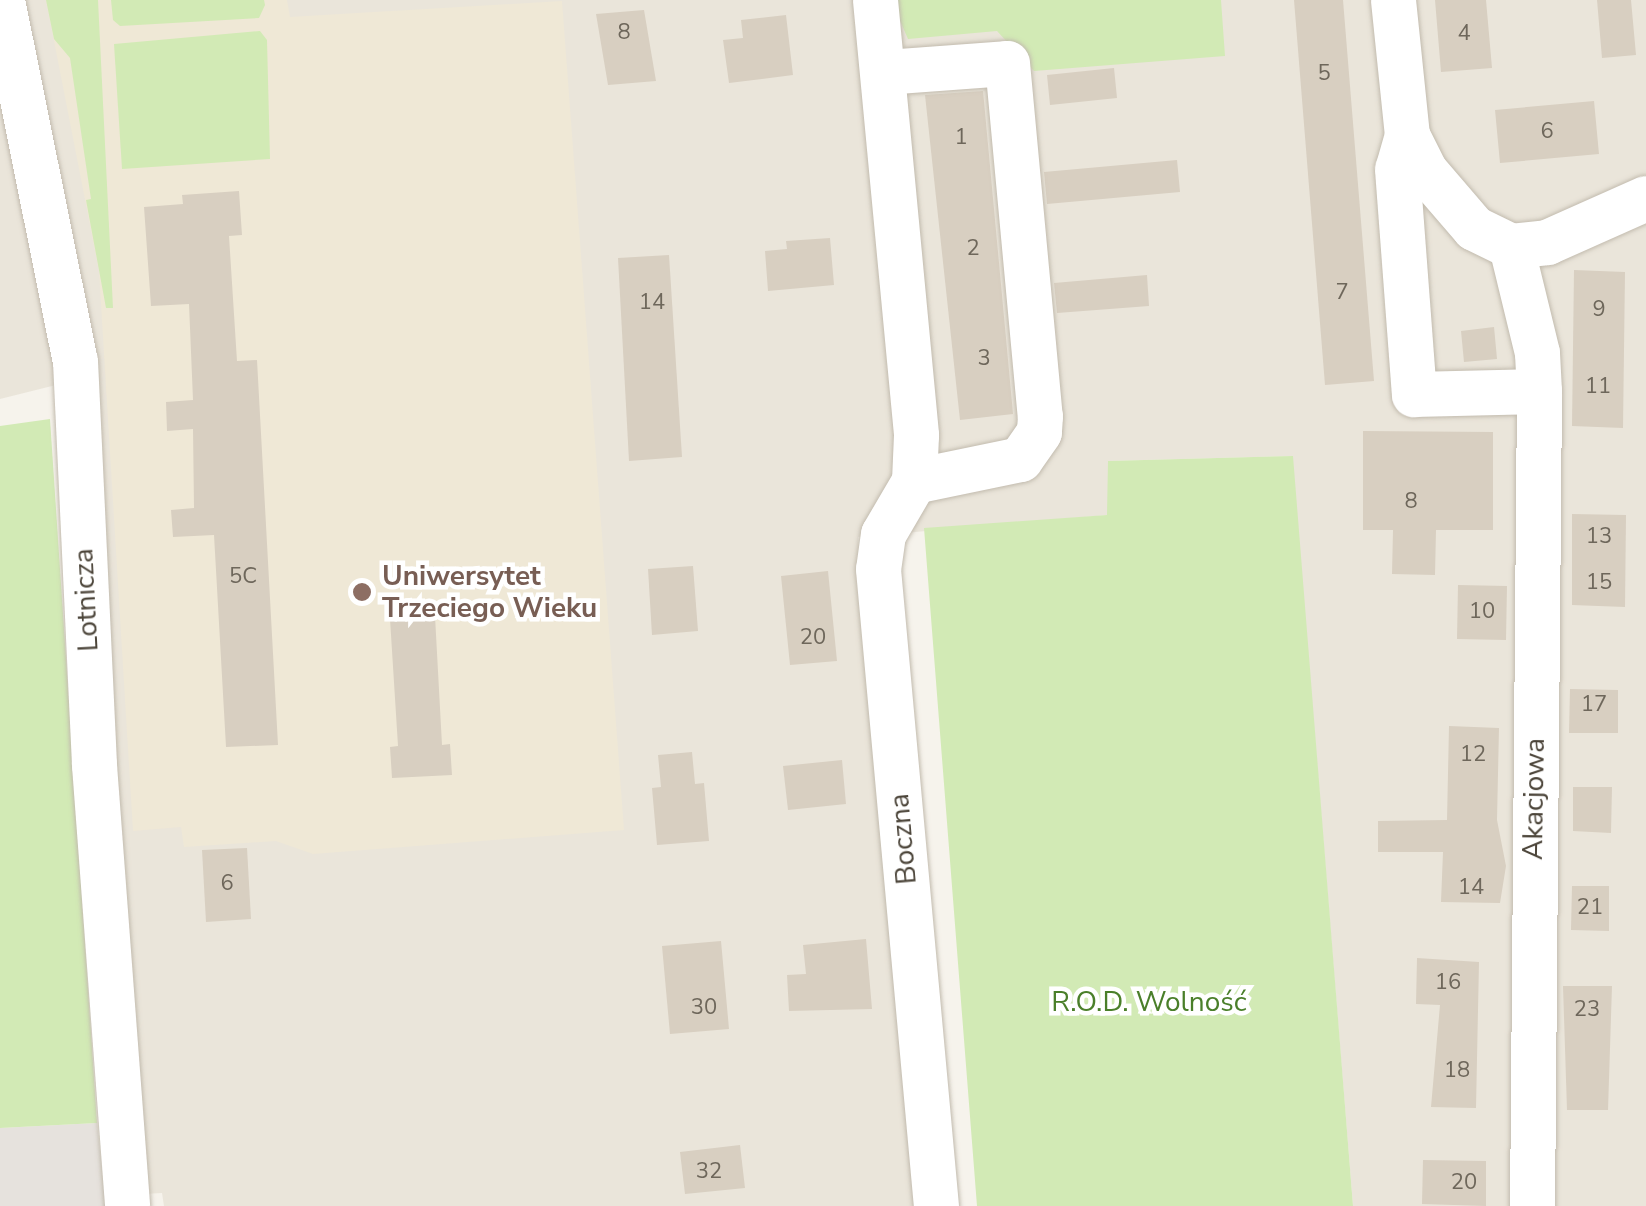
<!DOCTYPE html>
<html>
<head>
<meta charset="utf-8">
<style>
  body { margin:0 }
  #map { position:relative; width:1646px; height:1206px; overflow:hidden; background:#f6f3ec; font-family:"Nunito Sans",sans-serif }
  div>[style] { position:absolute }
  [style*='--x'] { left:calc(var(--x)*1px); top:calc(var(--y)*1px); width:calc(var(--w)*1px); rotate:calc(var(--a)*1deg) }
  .residential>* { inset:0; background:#eae5da }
  .industrial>* { inset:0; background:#e6e2dd }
  .education>* { inset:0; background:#efe8d6 }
  .green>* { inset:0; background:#d2eab5 }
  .building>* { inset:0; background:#d8cfc1 }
  .roads { filter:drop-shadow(0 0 2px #c2bbae) drop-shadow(0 0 2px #c2bbae) }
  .minor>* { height:45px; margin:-22.5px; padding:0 22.5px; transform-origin:22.5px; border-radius:22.5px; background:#fff }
  .dots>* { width:28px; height:28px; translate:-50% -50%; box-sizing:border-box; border:5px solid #fff; border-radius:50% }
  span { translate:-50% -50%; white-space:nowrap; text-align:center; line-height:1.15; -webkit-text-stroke:9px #fff; paint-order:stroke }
  .number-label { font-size:22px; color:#6e675b }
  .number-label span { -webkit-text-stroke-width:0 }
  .education-label { font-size:28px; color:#785e54; font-weight:700 }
  .left { translate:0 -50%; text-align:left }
  .street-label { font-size:28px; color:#4b4439 }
  .park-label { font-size:28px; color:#4a7f2a }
</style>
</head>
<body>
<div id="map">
  <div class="residential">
    <div style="clip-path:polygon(0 0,1646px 0,1646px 1206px,1353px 1206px,1292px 456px,1108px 461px,1108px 515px,858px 537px,914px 1206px,164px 1206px,162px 1193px,105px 1196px,64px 383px,0 399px)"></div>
  </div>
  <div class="industrial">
    <div style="clip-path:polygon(97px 1123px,106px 1206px,0 1206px,0 1128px)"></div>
  </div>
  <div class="education">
    <div style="clip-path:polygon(46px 0,287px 0,290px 17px,562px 1px,624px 830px,313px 854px,276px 841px,184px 847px,181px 827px,133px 831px,99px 271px)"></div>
  </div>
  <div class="green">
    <div style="clip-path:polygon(46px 0,98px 0,113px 308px,106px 308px,86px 200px,91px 199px,70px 58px,54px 39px)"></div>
    <div style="clip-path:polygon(111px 0,264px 0,265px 5px,259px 18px,120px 26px,113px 20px)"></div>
    <div style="clip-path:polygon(891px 0,1221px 0,1225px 56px,1034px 71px,997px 31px,908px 39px)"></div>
    <div style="clip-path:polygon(260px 31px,267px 40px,270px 159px,122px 169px,114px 44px)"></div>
    <div style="clip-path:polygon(50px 419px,97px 1123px,0 1128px,0 426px)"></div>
    <div style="clip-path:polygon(1293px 456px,1353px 1206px,977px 1206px,924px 528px,1107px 515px,1108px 461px)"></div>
  </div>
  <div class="building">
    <div style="clip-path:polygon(1294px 0,1343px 0,1374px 381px,1325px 385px)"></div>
    <div style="clip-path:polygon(1435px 0,1486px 0,1492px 68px,1441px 72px)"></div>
    <div style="clip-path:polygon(1597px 0,1631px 0,1636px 55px,1602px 58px)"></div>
    <div style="clip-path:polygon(644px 10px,656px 81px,608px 85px,596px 14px)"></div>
    <div style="clip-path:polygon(786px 15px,793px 75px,729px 83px,723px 40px,743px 38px,741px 20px)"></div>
    <div style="clip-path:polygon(1114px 68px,1117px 98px,1050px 105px,1047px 75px)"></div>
    <div style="clip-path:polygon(983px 91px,1013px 414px,960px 420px,925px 95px)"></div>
    <div style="clip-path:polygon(1594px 101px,1599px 154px,1500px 163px,1495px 110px)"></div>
    <div style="clip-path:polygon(1177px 160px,1180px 192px,1047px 204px,1044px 172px)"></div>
    <div style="clip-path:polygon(239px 191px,242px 235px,229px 236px,237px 361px,257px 360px,278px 745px,226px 747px,214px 535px,173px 537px,171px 510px,194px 508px,193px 429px,167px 431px,166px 402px,193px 400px,189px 304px,151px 306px,144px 207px,183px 204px,182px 195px)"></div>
    <div style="clip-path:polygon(830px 238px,834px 285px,768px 291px,765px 251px,787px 249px,786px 241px)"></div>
    <div style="clip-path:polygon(669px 255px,682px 457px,629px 461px,618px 258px)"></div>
    <div style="clip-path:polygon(1574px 270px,1625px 272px,1623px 428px,1572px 426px)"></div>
    <div style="clip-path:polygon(1147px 275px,1149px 306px,1057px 313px,1054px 283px)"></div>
    <div style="clip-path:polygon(1494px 327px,1497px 359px,1464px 362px,1461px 331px)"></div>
    <div style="clip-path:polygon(1363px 431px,1493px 432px,1493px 530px,1436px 530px,1435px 575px,1392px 574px,1393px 530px,1363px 530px)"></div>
    <div style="clip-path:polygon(1572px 514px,1626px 515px,1625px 607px,1572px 605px)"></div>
    <div style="clip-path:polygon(693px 566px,698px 631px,652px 635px,648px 569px)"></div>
    <div style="clip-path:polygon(828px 571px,837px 661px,790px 665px,781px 576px)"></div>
    <div style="clip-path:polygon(1458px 585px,1507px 586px,1506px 640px,1457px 639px)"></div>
    <div style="clip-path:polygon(435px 616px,442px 745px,450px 744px,452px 775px,392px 778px,390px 747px,398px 746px,390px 619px)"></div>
    <div style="clip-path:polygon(1570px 689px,1618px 690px,1618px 733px,1569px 733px)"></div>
    <div style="clip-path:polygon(1449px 726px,1499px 728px,1497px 820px,1506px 866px,1500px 903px,1441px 902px,1443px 852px,1378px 852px,1378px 821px,1447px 820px)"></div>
    <div style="clip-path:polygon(692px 752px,695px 784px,704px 783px,709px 841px,657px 845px,652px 788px,661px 787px,658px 755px)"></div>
    <div style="clip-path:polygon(842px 760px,846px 804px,788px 810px,783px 766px)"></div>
    <div style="clip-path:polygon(1573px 787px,1612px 787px,1611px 833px,1573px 831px)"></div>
    <div style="clip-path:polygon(247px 848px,251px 919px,206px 922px,202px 850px)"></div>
    <div style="clip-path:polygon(1572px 886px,1609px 886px,1609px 931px,1571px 930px)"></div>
    <div style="clip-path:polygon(866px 939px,872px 1009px,789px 1011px,787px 975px,806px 974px,803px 945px)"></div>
    <div style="clip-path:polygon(721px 941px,729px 1029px,670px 1034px,662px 946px)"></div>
    <div style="clip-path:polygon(1417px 958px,1479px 962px,1476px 1108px,1431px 1107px,1440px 1005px,1416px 1004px)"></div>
    <div style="clip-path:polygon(1563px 986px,1612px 986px,1608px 1110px,1567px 1110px)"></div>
    <div style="clip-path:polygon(740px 1145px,745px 1188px,685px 1194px,680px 1152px)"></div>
    <div style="clip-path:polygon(1423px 1160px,1486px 1161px,1486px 1206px,1422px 1204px)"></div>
  </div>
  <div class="roads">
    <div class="minor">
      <div style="--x:2;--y:0;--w:368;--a:78.6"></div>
      <div style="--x:75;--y:361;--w:404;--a:87.3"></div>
      <div style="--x:94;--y:765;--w:442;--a:85.7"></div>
      <div style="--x:875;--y:0;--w:437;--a:84.6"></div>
      <div style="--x:916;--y:435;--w:46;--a:92.5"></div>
      <div style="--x:914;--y:481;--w:61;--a:120.3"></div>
      <div style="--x:883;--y:534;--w:35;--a:98"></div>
      <div style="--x:878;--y:569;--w:640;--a:84.8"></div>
      <div style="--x:1393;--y:0;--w:136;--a:84.1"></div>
      <div style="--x:1407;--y:135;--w:40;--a:63.4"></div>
      <div style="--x:1425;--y:171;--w:75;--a:49.3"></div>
      <div style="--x:1474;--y:228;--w:41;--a:25.9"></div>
      <div style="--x:1511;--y:246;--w:36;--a:-6"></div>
      <div style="--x:1547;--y:242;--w:108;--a:-24"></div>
      <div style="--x:885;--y:72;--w:122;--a:-4.2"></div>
      <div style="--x:1007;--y:63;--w:355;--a:84.7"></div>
      <div style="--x:1040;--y:416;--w:16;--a:94"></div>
      <div style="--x:1039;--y:432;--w:33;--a:125"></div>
      <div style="--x:1020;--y:459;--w:108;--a:168.3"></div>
      <div style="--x:1407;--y:135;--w:35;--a:106"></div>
      <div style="--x:1397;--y:169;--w:226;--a:85.7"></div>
      <div style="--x:1414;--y:394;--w:125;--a:-1.4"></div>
      <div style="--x:1511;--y:246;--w:110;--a:76.3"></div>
      <div style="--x:1537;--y:353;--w:38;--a:87"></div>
      <div style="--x:1539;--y:391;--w:815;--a:90.49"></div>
    </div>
  </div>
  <div class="dots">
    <div style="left:362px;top:592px;background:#8d6e63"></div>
  </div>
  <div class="number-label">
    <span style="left:624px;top:33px">8</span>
    <span style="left:1464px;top:34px">4</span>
    <span style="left:1324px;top:74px">5</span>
    <span style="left:1547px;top:132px">6</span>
    <span style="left:961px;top:138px">1</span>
    <span style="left:973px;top:249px">2</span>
    <span style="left:1342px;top:293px">7</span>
    <span style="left:652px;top:303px">14</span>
    <span style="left:1599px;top:310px">9</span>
    <span style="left:984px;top:359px">3</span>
    <span style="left:1598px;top:387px">11</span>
    <span style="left:1411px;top:502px">8</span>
    <span style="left:1599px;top:537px">13</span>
    <span style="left:243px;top:577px">5C</span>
    <span style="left:1599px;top:583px">15</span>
    <span style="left:1482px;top:612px">10</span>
    <span style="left:813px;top:638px">20</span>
    <span style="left:1594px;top:705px">17</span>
    <span style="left:1473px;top:755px">12</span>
    <span style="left:227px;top:884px">6</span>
    <span style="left:1471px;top:888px">14</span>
    <span style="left:1590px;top:908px">21</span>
    <span style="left:1448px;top:983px">16</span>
    <span style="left:704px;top:1008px">30</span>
    <span style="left:1587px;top:1010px">23</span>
    <span style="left:1457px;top:1071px">18</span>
    <span style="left:709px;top:1172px">32</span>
    <span style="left:1464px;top:1183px">20</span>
  </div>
  <div class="education-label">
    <span class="left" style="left:382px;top:592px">Uniwersytet<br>Trzeciego Wieku</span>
  </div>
  <div class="street-label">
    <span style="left:86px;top:600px;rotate:-93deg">Lotnicza</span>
    <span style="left:1534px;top:799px;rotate:-89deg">Akacjowa</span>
    <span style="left:903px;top:839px;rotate:-95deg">Boczna</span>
  </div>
  <div class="park-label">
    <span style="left:1149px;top:1002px">R.O.D. Wolność</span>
  </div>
</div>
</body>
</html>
